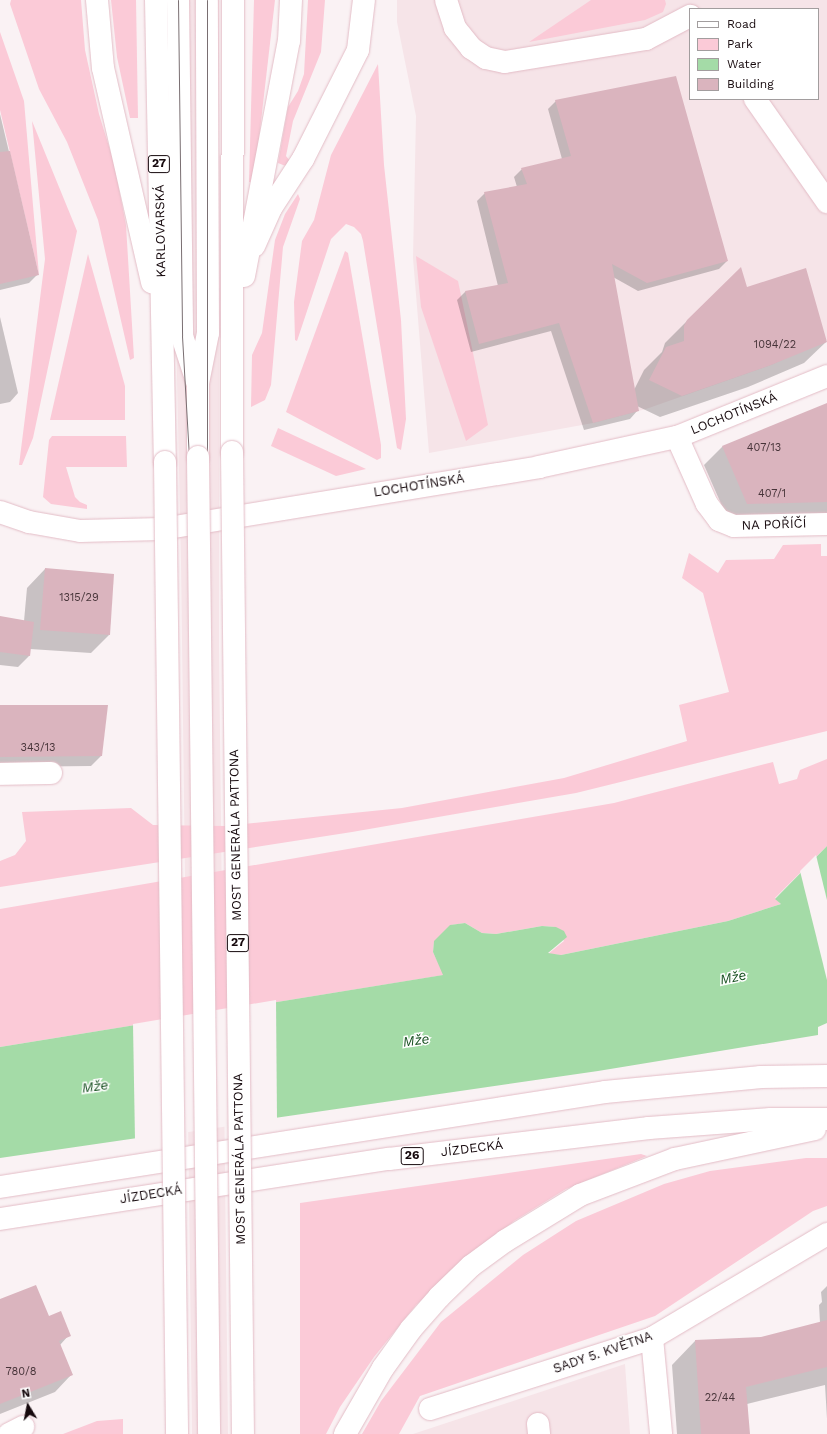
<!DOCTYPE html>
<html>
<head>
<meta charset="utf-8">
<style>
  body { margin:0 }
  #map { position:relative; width:827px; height:1434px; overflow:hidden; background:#faf2f4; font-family:"Work Sans",sans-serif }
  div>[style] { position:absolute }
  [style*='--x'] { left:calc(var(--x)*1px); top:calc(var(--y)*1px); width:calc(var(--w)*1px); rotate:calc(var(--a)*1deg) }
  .built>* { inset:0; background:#f6e4e8 }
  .green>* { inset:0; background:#fbcad7 }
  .water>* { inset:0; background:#a4dba7 }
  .pier>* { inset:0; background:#faf2f4 }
  .shadow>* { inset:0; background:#0003 }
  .building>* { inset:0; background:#dab4be }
  .roads { filter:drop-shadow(0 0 1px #e3bcc6) drop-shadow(0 0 1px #e3bcc6) }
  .minor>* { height:22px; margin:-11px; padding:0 11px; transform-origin:11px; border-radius:11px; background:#fff }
  .major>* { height:22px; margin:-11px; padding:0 11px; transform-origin:11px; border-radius:11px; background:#fff }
  .tram>* { height:1px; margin:-0.5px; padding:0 0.5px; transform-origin:0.5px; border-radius:0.5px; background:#796e71 }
  .bridges { filter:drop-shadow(0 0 1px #e3bcc6) drop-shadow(0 0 1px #e3bcc6) }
  .minor-bridge>* { height:22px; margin:-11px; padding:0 11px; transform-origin:11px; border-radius:11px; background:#fff }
  .major-bridge>* { height:22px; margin:-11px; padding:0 11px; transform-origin:11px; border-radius:11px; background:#fff }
  span { translate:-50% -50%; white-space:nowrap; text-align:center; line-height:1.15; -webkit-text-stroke:3px #fff; paint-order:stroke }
  .number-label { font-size:11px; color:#473439 }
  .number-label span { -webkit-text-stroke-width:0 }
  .shield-label span { padding:1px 3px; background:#fff; border:1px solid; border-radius:3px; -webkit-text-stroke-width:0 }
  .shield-label { font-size:12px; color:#16090d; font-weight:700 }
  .street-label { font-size:13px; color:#16090d }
  .water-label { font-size:14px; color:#175020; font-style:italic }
  .legend { position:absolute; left:689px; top:8px; width:130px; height:92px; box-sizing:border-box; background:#fff; border:1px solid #a29d9e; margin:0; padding:5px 7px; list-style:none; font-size:12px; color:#16090d }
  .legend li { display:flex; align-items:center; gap:8px; height:20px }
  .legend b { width:20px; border:1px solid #a29d9e }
  .north { position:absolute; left:8px; top:1386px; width:40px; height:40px; -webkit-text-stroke:3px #fff; paint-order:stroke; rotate:350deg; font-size:11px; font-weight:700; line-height:16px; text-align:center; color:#16090d }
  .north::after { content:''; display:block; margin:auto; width:14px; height:18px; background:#16090d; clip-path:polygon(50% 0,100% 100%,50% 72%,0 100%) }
</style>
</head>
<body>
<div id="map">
  <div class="built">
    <div style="clip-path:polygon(169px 0,219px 0,219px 644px,228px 1434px,192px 1434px,181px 563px)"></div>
    <div style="clip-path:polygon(evenodd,397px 0,827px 0,827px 340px,771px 365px,646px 409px,593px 423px,429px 453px,413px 258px,416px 116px,397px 22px,397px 0,690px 9px,818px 9px,818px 99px,690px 99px,690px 9px)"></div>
    <div style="clip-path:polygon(625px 1364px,630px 1434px,413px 1434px)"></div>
  </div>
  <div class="green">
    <div style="clip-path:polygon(11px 0,81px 0,85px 50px,99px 114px,114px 163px,126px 225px,134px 358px,130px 360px,98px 220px,67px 142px,39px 89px,10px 4px)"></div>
    <div style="clip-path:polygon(111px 0,136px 0,138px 118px,130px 118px,117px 57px)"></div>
    <div style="clip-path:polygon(254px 0,275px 0,254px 182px,249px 182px)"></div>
    <div style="clip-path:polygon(308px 0,325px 0,321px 52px,293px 121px,286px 156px,290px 161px,287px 166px,283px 165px,278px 163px,288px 107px,298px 91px,304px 74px)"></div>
    <div style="clip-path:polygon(591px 0,665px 0,666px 4px,663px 12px,645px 20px,529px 42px)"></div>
    <div style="clip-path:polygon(0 32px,24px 101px,39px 275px,0 110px)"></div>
    <div style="clip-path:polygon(378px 64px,384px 165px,401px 320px,406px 419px,401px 450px,397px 448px,363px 241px,361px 234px,354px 227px,346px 224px,331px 239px,297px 341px,295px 340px,294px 302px,302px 241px,314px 220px,331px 155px)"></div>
    <div style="clip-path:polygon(32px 121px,77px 231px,33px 438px,22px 465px,19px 465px,45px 259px)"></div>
    <div style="clip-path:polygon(298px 194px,300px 199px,283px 247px,271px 385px,265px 400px,251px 407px,252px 355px,262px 333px,275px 240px,285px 214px)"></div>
    <div style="clip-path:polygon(345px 251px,348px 253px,381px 445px,381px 458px,377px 460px,286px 412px)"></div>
    <div style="clip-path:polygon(88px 254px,125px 386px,125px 420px,50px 420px)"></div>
    <div style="clip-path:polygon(416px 256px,458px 281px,488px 425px,466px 441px,421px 307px)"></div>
    <div style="clip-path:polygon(278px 428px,366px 469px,336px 476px,271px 446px)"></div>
    <div style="clip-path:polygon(52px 436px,126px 436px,127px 467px,66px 467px,75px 497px,80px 502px,87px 505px,87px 509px,51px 504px,43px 497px,49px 440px)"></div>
    <div style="clip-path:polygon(821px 544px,821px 556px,827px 556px,827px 731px,576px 793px,352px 832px,0 887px,0 861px,15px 855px,26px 841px,22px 812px,131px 808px,153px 825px,225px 826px,402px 808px,564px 778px,687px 741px,679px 705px,729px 692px,703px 593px,682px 578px,689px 553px,718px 573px,726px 560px,774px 559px,783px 545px)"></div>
    <div style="clip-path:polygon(827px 759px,827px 846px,775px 898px,781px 904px,728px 921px,561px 955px,548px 954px,564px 941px,555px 927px,542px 926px,496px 934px,482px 933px,465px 923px,451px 925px,434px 942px,433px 952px,444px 975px,0 1047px,0 909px,614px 803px,773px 762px,779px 784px,797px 779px,800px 770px)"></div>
    <div style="clip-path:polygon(641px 1154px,647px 1156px,566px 1189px,514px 1221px,465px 1261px,416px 1305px,374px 1357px,340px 1407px,326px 1434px,300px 1434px,300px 1203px)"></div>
    <div style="clip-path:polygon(806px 1158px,827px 1158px,827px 1206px,813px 1211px,655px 1316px,420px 1396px,399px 1434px,362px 1434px,381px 1401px,441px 1322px,523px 1255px,576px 1221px,664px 1184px,710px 1171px)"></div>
    <div style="clip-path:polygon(123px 1419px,123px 1434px,63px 1434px,97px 1421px)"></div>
  </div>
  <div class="water">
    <div style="clip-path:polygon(827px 846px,827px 1023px,818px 1027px,818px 1035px,598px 1071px,0 1158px,0 1047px,443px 975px,433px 952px,434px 941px,450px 925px,465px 923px,482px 933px,496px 934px,542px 926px,556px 927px,564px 931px,567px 937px,548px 953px,561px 955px,728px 921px,781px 904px,775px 899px)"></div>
  </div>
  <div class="pier">
    <div style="clip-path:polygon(816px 855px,827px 900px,827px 980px,800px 871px)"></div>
    <div style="clip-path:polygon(276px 1000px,277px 1119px,135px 1140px,133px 1024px)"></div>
  </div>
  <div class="shadow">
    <div style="clip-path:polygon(556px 101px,727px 261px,719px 269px,638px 291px,613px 277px,634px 390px,644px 370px,662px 352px,665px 343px,687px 321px,747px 288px,826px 342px,804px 363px,748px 387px,660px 417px,637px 406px,638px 410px,630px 419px,584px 430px,551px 331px,471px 352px,457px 300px,465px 292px,498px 286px,477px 201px,485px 193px,517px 187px,514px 177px,522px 169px,562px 159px,548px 109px)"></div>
    <div style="clip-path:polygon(0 114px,38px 274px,29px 283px,0 290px)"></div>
    <div style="clip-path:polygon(0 317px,18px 393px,10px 402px,0 404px)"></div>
    <div style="clip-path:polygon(827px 405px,827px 519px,729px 522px,704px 465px,722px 447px)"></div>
    <div style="clip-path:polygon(45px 569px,109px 635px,91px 653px,30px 649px,29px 656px,18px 667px,0 665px,0 617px,24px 621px,27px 588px)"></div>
    <div style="clip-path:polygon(0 706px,101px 756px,91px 766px,0 767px)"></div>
    <div style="clip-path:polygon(827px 1286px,827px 1419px,825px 1385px,747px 1404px,749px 1434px,677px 1434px,672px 1365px,695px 1341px,761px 1338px,820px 1323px,819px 1305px,822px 1302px,821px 1292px)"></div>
    <div style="clip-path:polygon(0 1301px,48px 1317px,69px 1335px,60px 1345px,71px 1375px,55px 1392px,0 1414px)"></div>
  </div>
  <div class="building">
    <div style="clip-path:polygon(676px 76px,728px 261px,647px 283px,612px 264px,639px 411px,593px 423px,559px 323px,479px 344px,465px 291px,508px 283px,484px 192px,527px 184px,521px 168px,571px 156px,555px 100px)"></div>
    <div style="clip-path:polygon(10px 151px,39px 275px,0 284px,0 152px)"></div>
    <div style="clip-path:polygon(741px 267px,747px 287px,806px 268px,827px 342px,771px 365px,682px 396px,649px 380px,666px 347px,684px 341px,684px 326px,687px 320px)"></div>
    <div style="clip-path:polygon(827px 403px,827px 502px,747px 504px,722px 446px)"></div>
    <div style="clip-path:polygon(45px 568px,114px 574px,110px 635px,40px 630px)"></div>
    <div style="clip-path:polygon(0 616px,34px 622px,30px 656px,0 652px)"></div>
    <div style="clip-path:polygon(0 705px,108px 705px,102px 756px,0 757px)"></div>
    <div style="clip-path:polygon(36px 1285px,49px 1316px,61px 1311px,71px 1336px,59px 1341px,73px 1375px,0 1404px,0 1299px)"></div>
    <div style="clip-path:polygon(827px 1320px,827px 1367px,746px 1387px,750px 1434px,701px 1434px,695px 1340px,761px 1337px)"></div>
  </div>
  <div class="roads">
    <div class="minor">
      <div style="--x:178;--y:0;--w:336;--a:89.3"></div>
      <div style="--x:182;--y:336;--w:48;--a:71.9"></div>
      <div style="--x:446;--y:0;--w:29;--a:72"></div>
      <div style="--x:455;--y:28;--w:26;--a:51"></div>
      <div style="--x:471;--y:48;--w:18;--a:34"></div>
      <div style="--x:486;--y:58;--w:19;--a:12"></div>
      <div style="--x:505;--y:62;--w:143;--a:-9.3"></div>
      <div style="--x:646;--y:39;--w:50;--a:-27.6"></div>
      <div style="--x:755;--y:99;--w:126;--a:55"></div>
      <div style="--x:254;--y:246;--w:42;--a:-65.9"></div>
      <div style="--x:271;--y:208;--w:59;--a:-56.9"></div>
      <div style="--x:303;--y:159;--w:122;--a:-63.2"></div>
      <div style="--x:358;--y:50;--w:50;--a:-83.2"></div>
      <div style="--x:677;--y:437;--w:73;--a:65.9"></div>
      <div style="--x:707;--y:504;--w:20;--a:53"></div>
      <div style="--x:719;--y:520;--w:16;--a:22"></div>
      <div style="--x:734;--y:526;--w:93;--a:-1.2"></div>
      <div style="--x:198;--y:457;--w:74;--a:-90"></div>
      <div style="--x:198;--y:383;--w:51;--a:-78.7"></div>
      <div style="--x:208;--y:333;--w:333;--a:-90.2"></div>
      <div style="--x:0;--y:512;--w:31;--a:19"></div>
      <div style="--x:29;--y:522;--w:52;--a:10"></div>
      <div style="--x:80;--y:531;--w:82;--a:-1.4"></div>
      <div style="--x:162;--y:529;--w:382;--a:-9.3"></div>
      <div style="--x:539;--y:467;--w:141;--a:-12.3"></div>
      <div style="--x:677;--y:437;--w:162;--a:-22.1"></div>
      <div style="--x:0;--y:774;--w:51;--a:-1.1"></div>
      <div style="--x:652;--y:1338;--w:96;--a:84.6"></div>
      <div style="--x:430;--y:1409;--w:233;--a:-17.7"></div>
      <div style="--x:652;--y:1338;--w:204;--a:-30.7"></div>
      <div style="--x:538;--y:1424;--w:10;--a:84"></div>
      <div style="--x:9;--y:1434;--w:16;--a:-27"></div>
    </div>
    <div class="major">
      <div style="--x:97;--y:0;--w:68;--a:85"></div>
      <div style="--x:103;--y:68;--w:220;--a:77.1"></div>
      <div style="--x:156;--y:0;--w:462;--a:88.9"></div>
      <div style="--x:244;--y:276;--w:239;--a:-79.2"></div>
      <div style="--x:289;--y:41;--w:41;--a:-87.2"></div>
      <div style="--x:232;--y:452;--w:452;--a:-89.9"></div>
      <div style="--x:0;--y:1187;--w:612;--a:-8.92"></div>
      <div style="--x:605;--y:1092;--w:157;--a:-5.5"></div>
      <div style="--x:761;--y:1077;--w:66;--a:-0.9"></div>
      <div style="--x:0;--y:1219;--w:394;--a:-8.8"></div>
      <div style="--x:389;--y:1159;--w:262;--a:-6.8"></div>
      <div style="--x:649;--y:1128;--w:122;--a:-4.2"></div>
      <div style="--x:771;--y:1119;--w:56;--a:0"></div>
      <div style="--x:345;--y:1434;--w:76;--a:-60.1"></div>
      <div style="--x:383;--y:1368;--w:48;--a:-54.3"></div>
      <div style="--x:411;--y:1329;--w:43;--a:-48.8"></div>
      <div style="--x:439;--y:1297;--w:45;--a:-44.1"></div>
      <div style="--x:471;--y:1266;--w:42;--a:-36.3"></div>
      <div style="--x:505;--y:1241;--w:88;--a:-31.5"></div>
      <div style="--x:580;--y:1195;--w:102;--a:-20.8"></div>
      <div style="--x:675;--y:1159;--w:143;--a:-12.1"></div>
    </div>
  </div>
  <div class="tram">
    <div style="--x:178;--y:0;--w:336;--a:89.3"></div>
    <div style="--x:182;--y:336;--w:122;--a:86.7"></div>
    <div style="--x:189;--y:458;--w:976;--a:89.24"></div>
    <div style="--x:207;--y:0;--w:456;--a:90"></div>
    <div style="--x:207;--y:456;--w:978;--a:89.53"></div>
  </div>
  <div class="bridges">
    <div class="minor-bridge">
      <div style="--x:198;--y:457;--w:977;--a:89.35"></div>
    </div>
    <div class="major-bridge">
      <div style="--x:232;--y:452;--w:982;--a:89.36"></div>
      <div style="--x:165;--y:462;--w:972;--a:89.29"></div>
    </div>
  </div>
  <div class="number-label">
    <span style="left:775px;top:345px">1094/22</span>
    <span style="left:764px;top:448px">407/13</span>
    <span style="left:772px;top:494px">407/1</span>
    <span style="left:79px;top:598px">1315/29</span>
    <span style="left:38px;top:748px">343/13</span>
    <span style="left:21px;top:1372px">780/8</span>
    <span style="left:720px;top:1398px">22/44</span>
  </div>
  <div class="shield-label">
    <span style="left:159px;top:164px">27</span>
    <span style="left:238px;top:943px">27</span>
    <span style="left:412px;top:1156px">26</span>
  </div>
  <div class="street-label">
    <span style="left:161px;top:231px;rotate:-91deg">KARLOVARSKÁ</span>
    <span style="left:734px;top:414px;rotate:-22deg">LOCHOTÍNSKÁ</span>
    <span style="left:419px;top:486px;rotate:-9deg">LOCHOTÍNSKÁ</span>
    <span style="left:774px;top:525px;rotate:-2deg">NA POŘÍČÍ</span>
    <span style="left:236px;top:835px;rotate:-91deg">MOST GENERÁLA PATTONA</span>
    <span style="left:472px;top:1149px;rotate:-7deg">JÍZDECKÁ</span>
    <span style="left:240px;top:1159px;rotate:-91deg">MOST GENERÁLA PATTONA</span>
    <span style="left:151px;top:1195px;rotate:-9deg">JÍZDECKÁ</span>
    <span style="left:603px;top:1353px;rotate:-19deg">SADY 5. KVĚTNA</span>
  </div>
  <div class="water-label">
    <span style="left:733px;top:977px;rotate:-12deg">Mže</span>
    <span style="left:416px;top:1040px;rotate:-8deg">Mže</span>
    <span style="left:95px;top:1086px;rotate:-8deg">Mže</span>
  </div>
  <ul class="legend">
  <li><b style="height:5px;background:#fff"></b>Road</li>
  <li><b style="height:11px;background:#fbcad7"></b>Park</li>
  <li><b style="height:11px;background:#a4dba7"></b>Water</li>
  <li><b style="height:11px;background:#dab4be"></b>Building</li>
  </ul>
  <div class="north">N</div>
</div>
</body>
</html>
